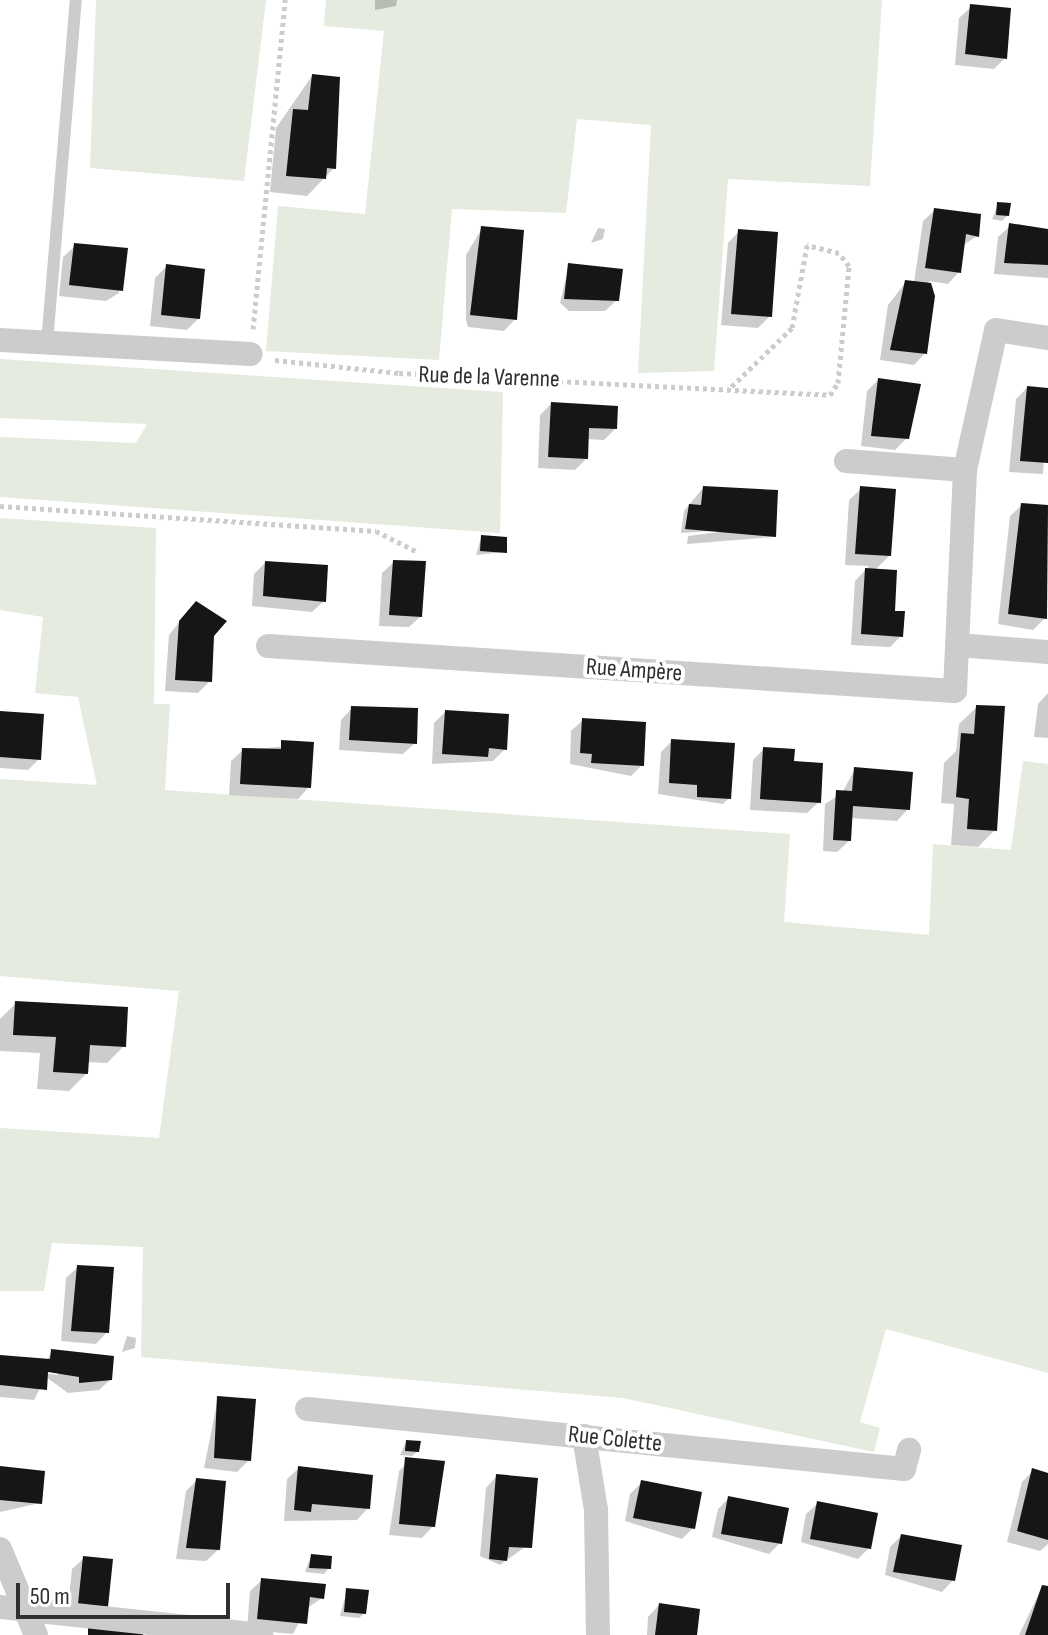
<!DOCTYPE html>
<html>
<head>
<meta charset="utf-8">
<style>
  body { margin:0 }
  #map { position:relative; width:1048px; height:1635px; overflow:hidden; background:#fff; font-family:"Sofia Sans Condensed",sans-serif }
  div>[style] { position:absolute }
  [style*='--x'] { left:calc(var(--x)*1px); top:calc(var(--y)*1px); width:calc(var(--w)*1px); rotate:calc(var(--a)*1deg) }
  .green>* { inset:0; background:#e5ebde }
  .shadow>* { inset:0; background:#0003 }
  .building>* { inset:0; background:#161616 }
  .path>* { height:5px; margin-top:-2.5px; transform-origin:0; background:repeating-linear-gradient(90deg,#ccc 0 4px,transparent 0 8px) }
  .lane>* { height:12px; margin:-6px; padding:0 6px; transform-origin:6px; border-radius:6px; background:#ccc }
  .street>* { height:24px; margin:-12px; padding:0 12px; transform-origin:12px; border-radius:12px; background:#ccc }
  span { translate:-50% -50%; white-space:nowrap; text-align:center; line-height:1.15; -webkit-text-stroke:8px #fff; paint-order:stroke }
  .street-label { font-size:24px; color:#2f2f2f }
  .scale { position:absolute; left:16px; top:1583px; width:214px; height:36px; box-sizing:border-box; border:4px solid #2f2f2f; border-top:0; padding-left:10px; font-size:24px; line-height:28px; white-space:nowrap; color:#2f2f2f; -webkit-text-stroke:6px #fff; paint-order:stroke }
</style>
</head>
<body>
<div id="map">
  <div class="green">
    <div style="clip-path:polygon(96px 0,266px 0,244px 181px,90px 168px)"></div>
    <div style="clip-path:polygon(326px 0,882px 0,870px 186px,728px 179px,714px 371px,638px 373px,651px 125px,577px 119px,566px 213px,452px 209px,439px 360px,266px 351px,278px 206px,365px 214px,384px 31px,324px 26px)"></div>
    <div style="clip-path:polygon(0 359px,503px 392px,500px 533px,0 497px,0 437px,136px 443px,147px 424px,0 418px)"></div>
    <div style="clip-path:polygon(0 518px,156px 528px,154px 704px,170px 704px,165px 790px,790px 834px,784px 922px,929px 935px,933px 844px,1011px 850px,1023px 761px,1048px 764px,1048px 1373px,886px 1329px,860px 1422px,880px 1428px,874px 1452px,623px 1398px,141px 1357px,143px 1247px,52px 1243px,44px 1291px,0 1291px,0 1128px,159px 1138px,179px 991px,0 976px,0 779px,97px 785px,78px 697px,35px 693px,43px 617px,0 610px)"></div>
  </div>
  <div class="shadow">
    <div style="clip-path:polygon(375px 0,397px 0,396px 6px,375px 10px)"></div>
    <div style="clip-path:polygon(971px 7px,1005px 58px,994px 69px,955px 65px,959px 18px)"></div>
    <div style="clip-path:polygon(312px 76px,330px 131px,338px 132px,334px 168px,307px 196px,270px 192px,276px 128px)"></div>
    <div style="clip-path:polygon(998px 204px,1007px 216px,1002px 221px,992px 219px)"></div>
    <div style="clip-path:polygon(935px 210px,977px 236px,962px 246px,959px 272px,948px 284px,929px 281px,925px 353px,914px 365px,880px 360px,888px 305px,906px 282px,914px 283px,923px 221px)"></div>
    <div style="clip-path:polygon(1010px 226px,1048px 231px,1048px 278px,994px 274px,998px 237px)"></div>
    <div style="clip-path:polygon(482px 228px,515px 319px,504px 331px,468px 327px,466px 320px,466px 255px)"></div>
    <div style="clip-path:polygon(598px 228px,605px 229px,603px 239px,591px 243px)"></div>
    <div style="clip-path:polygon(739px 231px,770px 316px,758px 328px,721px 325px,728px 243px)"></div>
    <div style="clip-path:polygon(75px 246px,125px 250px,119px 293px,106px 301px,59px 296px,63px 257px)"></div>
    <div style="clip-path:polygon(569px 265px,617px 300px,605px 311px,569px 311px,560px 303px)"></div>
    <div style="clip-path:polygon(167px 266px,199px 318px,187px 330px,150px 326px,155px 278px)"></div>
    <div style="clip-path:polygon(878px 380px,907px 438px,895px 450px,861px 446px,867px 391px)"></div>
    <div style="clip-path:polygon(1027px 388px,1048px 390px,1043px 474px,1009px 472px,1016px 399px)"></div>
    <div style="clip-path:polygon(551px 404px,615px 429px,604px 440px,586px 439px,586px 459px,575px 470px,538px 468px,540px 415px)"></div>
    <div style="clip-path:polygon(703px 488px,774px 537px,687px 544px,688px 536px,743px 529px,681px 533px,684px 511px)"></div>
    <div style="clip-path:polygon(861px 489px,889px 556px,875px 570px,901px 636px,890px 647px,851px 645px,855px 581px,869px 566px,845px 565px,849px 500px)"></div>
    <div style="clip-path:polygon(1022px 505px,1048px 507px,1045px 618px,1033px 630px,998px 624px,1010px 516px)"></div>
    <div style="clip-path:polygon(481px 538px,505px 552px,476px 555px)"></div>
    <div style="clip-path:polygon(394px 562px,421px 616px,409px 627px,379px 626px,382px 573px)"></div>
    <div style="clip-path:polygon(265px 563px,324px 601px,312px 612px,252px 606px,254px 574px)"></div>
    <div style="clip-path:polygon(185px 615px,212px 635px,210px 681px,198px 693px,165px 691px,169px 635px)"></div>
    <div style="clip-path:polygon(1048px 693px,1048px 738px,1034px 737px,1038px 704px)"></div>
    <div style="clip-path:polygon(977px 707px,995px 830px,978px 847px,951px 845px,954px 804px,941px 803px,944px 763px,956px 751px,959px 724px)"></div>
    <div style="clip-path:polygon(352px 708px,415px 743px,403px 754px,339px 750px,341px 720px)"></div>
    <div style="clip-path:polygon(445px 712px,505px 749px,493px 761px,432px 764px,434px 723px)"></div>
    <div style="clip-path:polygon(0 713px,39px 759px,28px 770px,0 768px)"></div>
    <div style="clip-path:polygon(583px 720px,642px 765px,631px 776px,570px 764px,571px 731px)"></div>
    <div style="clip-path:polygon(672px 741px,729px 798px,723px 804px,658px 794px,661px 752px)"></div>
    <div style="clip-path:polygon(312px 744px,309px 787px,298px 799px,229px 795px,231px 761px,243px 750px)"></div>
    <div style="clip-path:polygon(764px 749px,792px 763px,819px 802px,807px 813px,750px 810px,753px 760px)"></div>
    <div style="clip-path:polygon(855px 769px,908px 809px,897px 821px,850px 818px,849px 841px,837px 852px,823px 851px,825px 804px,842px 793px)"></div>
    <div style="clip-path:polygon(16px 1003px,124px 1046px,107px 1063px,87px 1062px,86px 1074px,69px 1091px,37px 1089px,40px 1053px,0 1051px,0 1019px)"></div>
    <div style="clip-path:polygon(78px 1267px,107px 1332px,96px 1344px,61px 1341px,66px 1278px)"></div>
    <div style="clip-path:polygon(127px 1336px,136px 1338px,135px 1348px,122px 1352px)"></div>
    <div style="clip-path:polygon(evenodd,52px 1352px,111px 1379px,99px 1390px,68px 1393px,46px 1377px,34px 1400px,0 1397px,0 1357px,46px 1361px,52px 1352px,42px 1369px,58px 1371px,58px 1375px,41px 1373px,42px 1369px)"></div>
    <div style="clip-path:polygon(218px 1398px,249px 1460px,237px 1472px,204px 1468px)"></div>
    <div style="clip-path:polygon(406px 1442px,418px 1451px,412px 1456px,400px 1455px)"></div>
    <div style="clip-path:polygon(410px 1460px,433px 1526px,422px 1538px,389px 1535px,399px 1471px)"></div>
    <div style="clip-path:polygon(0 1468px,40px 1503px,0 1512px)"></div>
    <div style="clip-path:polygon(299px 1468px,368px 1508px,357px 1520px,284px 1521px,287px 1479px)"></div>
    <div style="clip-path:polygon(1033px 1471px,1048px 1475px,1048px 1544px,1040px 1551px,1007px 1542px,1022px 1482px)"></div>
    <div style="clip-path:polygon(497px 1476px,525px 1547px,500px 1565px,480px 1556px,486px 1488px)"></div>
    <div style="clip-path:polygon(197px 1480px,218px 1550px,206px 1561px,176px 1559px,186px 1491px)"></div>
    <div style="clip-path:polygon(642px 1482px,693px 1528px,682px 1539px,625px 1521px,630px 1494px)"></div>
    <div style="clip-path:polygon(729px 1498px,780px 1543px,769px 1554px,712px 1537px,718px 1509px)"></div>
    <div style="clip-path:polygon(818px 1503px,869px 1548px,858px 1559px,801px 1542px,806px 1514px)"></div>
    <div style="clip-path:polygon(901px 1536px,953px 1580px,942px 1592px,885px 1575px,890px 1547px)"></div>
    <div style="clip-path:polygon(311px 1556px,329px 1568px,324px 1574px,305px 1572px)"></div>
    <div style="clip-path:polygon(84px 1558px,106px 1606px,67px 1615px,72px 1569px)"></div>
    <div style="clip-path:polygon(262px 1580px,322px 1598px,306px 1609px,293px 1634px,247px 1630px,250px 1591px)"></div>
    <div style="clip-path:polygon(1042px 1587px,1048px 1589px,1048px 1635px,1019px 1635px)"></div>
    <div style="clip-path:polygon(347px 1590px,365px 1613px,359px 1618px,340px 1616px)"></div>
    <div style="clip-path:polygon(659px 1605px,695px 1635px,647px 1635px,648px 1617px)"></div>
  </div>
  <div class="building">
    <div style="clip-path:polygon(970px 4px,1011px 8px,1007px 59px,965px 54px)"></div>
    <div style="clip-path:polygon(312px 74px,340px 77px,336px 169px,327px 168px,326px 179px,286px 176px,293px 109px,308px 110px)"></div>
    <div style="clip-path:polygon(997px 202px,1011px 203px,1009px 216px,996px 215px)"></div>
    <div style="clip-path:polygon(934px 208px,981px 214px,979px 237px,966px 234px,961px 273px,925px 268px)"></div>
    <div style="clip-path:polygon(1009px 223px,1048px 229px,1048px 265px,1004px 263px)"></div>
    <div style="clip-path:polygon(481px 226px,524px 230px,517px 320px,470px 315px)"></div>
    <div style="clip-path:polygon(738px 229px,778px 232px,772px 317px,731px 314px)"></div>
    <div style="clip-path:polygon(74px 243px,128px 248px,123px 291px,69px 285px)"></div>
    <div style="clip-path:polygon(568px 263px,623px 269px,619px 301px,564px 299px)"></div>
    <div style="clip-path:polygon(166px 264px,205px 269px,200px 319px,161px 315px)"></div>
    <div style="clip-path:polygon(905px 280px,931px 283px,935px 296px,927px 354px,890px 350px)"></div>
    <div style="clip-path:polygon(878px 378px,921px 384px,909px 439px,871px 436px)"></div>
    <div style="clip-path:polygon(1027px 386px,1048px 388px,1048px 463px,1020px 461px)"></div>
    <div style="clip-path:polygon(551px 402px,618px 406px,617px 429px,589px 428px,588px 459px,548px 457px)"></div>
    <div style="clip-path:polygon(703px 486px,778px 490px,776px 537px,685px 529px,689px 504px,701px 505px)"></div>
    <div style="clip-path:polygon(860px 486px,896px 489px,891px 556px,855px 554px)"></div>
    <div style="clip-path:polygon(1021px 503px,1048px 505px,1047px 619px,1008px 614px)"></div>
    <div style="clip-path:polygon(481px 535px,507px 537px,507px 553px,480px 551px)"></div>
    <div style="clip-path:polygon(393px 560px,426px 561px,422px 617px,389px 615px)"></div>
    <div style="clip-path:polygon(265px 561px,328px 565px,326px 602px,263px 596px)"></div>
    <div style="clip-path:polygon(865px 568px,897px 570px,895px 611px,905px 611px,903px 637px,861px 634px)"></div>
    <div style="clip-path:polygon(196px 601px,227px 621px,214px 636px,212px 682px,175px 680px,179px 621px)"></div>
    <div style="clip-path:polygon(976px 705px,1005px 706px,997px 831px,967px 829px,969px 799px,956px 797px,961px 733px,974px 734px)"></div>
    <div style="clip-path:polygon(351px 706px,418px 708px,417px 744px,349px 740px)"></div>
    <div style="clip-path:polygon(445px 710px,509px 714px,507px 750px,489px 748px,488px 757px,442px 754px)"></div>
    <div style="clip-path:polygon(0 711px,44px 714px,41px 760px,0 757px)"></div>
    <div style="clip-path:polygon(582px 718px,646px 722px,644px 766px,591px 763px,592px 754px,580px 753px)"></div>
    <div style="clip-path:polygon(671px 739px,735px 743px,731px 799px,697px 797px,697px 785px,669px 783px)"></div>
    <div style="clip-path:polygon(281px 740px,314px 742px,311px 788px,240px 784px,242px 748px,281px 749px)"></div>
    <div style="clip-path:polygon(763px 747px,795px 749px,794px 761px,823px 763px,821px 803px,760px 799px)"></div>
    <div style="clip-path:polygon(854px 767px,913px 772px,910px 810px,853px 806px,851px 841px,833px 840px,836px 790px,852px 791px)"></div>
    <div style="clip-path:polygon(15px 1001px,128px 1007px,126px 1047px,90px 1045px,88px 1074px,53px 1072px,56px 1037px,13px 1035px)"></div>
    <div style="clip-path:polygon(77px 1265px,114px 1267px,109px 1333px,71px 1331px)"></div>
    <div style="clip-path:polygon(51px 1349px,114px 1356px,112px 1380px,79px 1383px,79px 1377px,48px 1372px,47px 1390px,0 1385px,0 1355px,50px 1359px)"></div>
    <div style="clip-path:polygon(217px 1396px,256px 1399px,251px 1461px,214px 1458px)"></div>
    <div style="clip-path:polygon(406px 1440px,421px 1441px,419px 1452px,405px 1451px)"></div>
    <div style="clip-path:polygon(405px 1457px,445px 1461px,435px 1527px,399px 1524px)"></div>
    <div style="clip-path:polygon(0 1466px,45px 1471px,42px 1504px,0 1500px)"></div>
    <div style="clip-path:polygon(298px 1466px,373px 1475px,370px 1509px,312px 1504px,311px 1512px,294px 1510px)"></div>
    <div style="clip-path:polygon(1032px 1468px,1048px 1473px,1048px 1540px,1017px 1531px)"></div>
    <div style="clip-path:polygon(496px 1474px,538px 1478px,532px 1548px,509px 1547px,507px 1561px,489px 1559px)"></div>
    <div style="clip-path:polygon(196px 1478px,226px 1481px,220px 1550px,186px 1548px)"></div>
    <div style="clip-path:polygon(641px 1480px,702px 1492px,695px 1529px,633px 1518px)"></div>
    <div style="clip-path:polygon(728px 1496px,789px 1508px,782px 1544px,721px 1534px)"></div>
    <div style="clip-path:polygon(817px 1501px,878px 1513px,871px 1549px,810px 1539px)"></div>
    <div style="clip-path:polygon(901px 1534px,962px 1545px,955px 1581px,893px 1572px)"></div>
    <div style="clip-path:polygon(311px 1554px,332px 1556px,331px 1569px,309px 1568px)"></div>
    <div style="clip-path:polygon(83px 1556px,113px 1559px,108px 1607px,78px 1604px)"></div>
    <div style="clip-path:polygon(261px 1578px,326px 1584px,324px 1599px,310px 1597px,307px 1624px,257px 1619px)"></div>
    <div style="clip-path:polygon(1042px 1585px,1048px 1586px,1048px 1635px,1025px 1635px)"></div>
    <div style="clip-path:polygon(346px 1588px,369px 1590px,366px 1614px,344px 1612px)"></div>
    <div style="clip-path:polygon(659px 1603px,700px 1609px,697px 1635px,655px 1635px)"></div>
    <div style="clip-path:polygon(88px 1627px,143px 1633px,143px 1635px,88px 1635px)"></div>
  </div>
  <div class="path">
    <div style="--x:253;--y:329;--w:331;--a:-84.4"></div>
    <div style="--x:275;--y:360;--w:125;--a:6"></div>
    <div style="--x:399;--y:373;--w:432;--a:2.9"></div>
    <div style="--x:830;--y:395;--w:14;--a:-56"></div>
    <div style="--x:838;--y:383;--w:118;--a:-84.6"></div>
    <div style="--x:849;--y:266;--w:16;--a:-128"></div>
    <div style="--x:839;--y:253;--w:33;--a:-166"></div>
    <div style="--x:807;--y:245;--w:84;--a:100.2"></div>
    <div style="--x:792;--y:328;--w:88;--a:135.9"></div>
    <div style="--x:0;--y:506;--w:377;--a:3.8"></div>
    <div style="--x:376;--y:531;--w:45;--a:26.6"></div>
  </div>
  <div class="lane">
    <div style="--x:47;--y:343;--w:344;--a:-85.2"></div>
  </div>
  <div class="street">
    <div style="--x:0;--y:340;--w:251;--a:3.2"></div>
    <div style="--x:846;--y:461;--w:119;--a:4.3"></div>
    <div style="--x:957;--y:645;--w:91;--a:4.4"></div>
    <div style="--x:268;--y:646;--w:688;--a:3.75"></div>
    <div style="--x:955;--y:691;--w:221;--a:-87.4"></div>
    <div style="--x:965;--y:470;--w:143;--a:-77.5"></div>
    <div style="--x:996;--y:330;--w:53;--a:8.7"></div>
    <div style="--x:307;--y:1409;--w:600;--a:5.74"></div>
    <div style="--x:904;--y:1469;--w:20;--a:-75"></div>
    <div style="--x:584;--y:1436;--w:75;--a:80.8"></div>
    <div style="--x:596;--y:1510;--w:125;--a:89.1"></div>
    <div style="--x:0;--y:1549;--w:93;--a:67.3"></div>
    <div style="--x:0;--y:1607;--w:263;--a:6.1"></div>
  </div>
  <div class="street-label">
    <span style="left:489px;top:377px;rotate:2deg">Rue de la Varenne</span>
    <span style="left:634px;top:670px;rotate:4deg">Rue Ampère</span>
    <span style="left:615px;top:1439px;rotate:6deg">Rue Colette</span>
  </div>
  <div class="scale">50 m</div>
</div>
</body>
</html>
